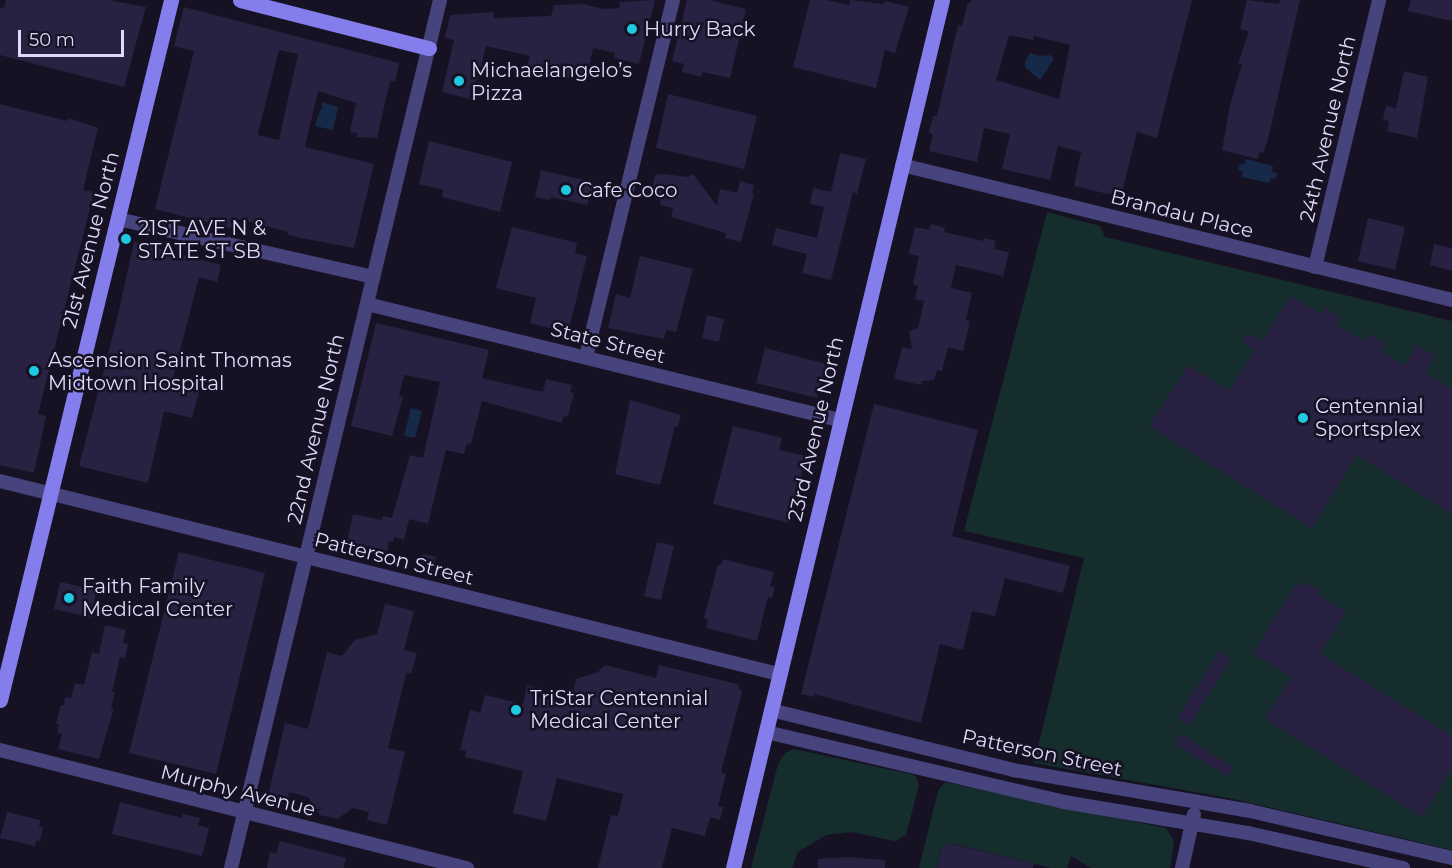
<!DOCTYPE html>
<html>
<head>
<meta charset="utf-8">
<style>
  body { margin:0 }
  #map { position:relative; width:1452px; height:868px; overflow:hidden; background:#161224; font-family:Montserrat,sans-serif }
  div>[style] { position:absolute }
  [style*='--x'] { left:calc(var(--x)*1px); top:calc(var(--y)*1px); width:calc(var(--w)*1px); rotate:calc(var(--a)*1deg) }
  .green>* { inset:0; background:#162d2d }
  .water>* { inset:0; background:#172948 }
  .building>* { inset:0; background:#282142 }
  .street>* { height:14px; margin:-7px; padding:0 7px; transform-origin:7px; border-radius:7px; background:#47437c }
  .secondary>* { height:15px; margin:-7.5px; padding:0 7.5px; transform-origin:7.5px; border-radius:7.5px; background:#847eed }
  .dots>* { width:16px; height:16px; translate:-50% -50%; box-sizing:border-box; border:3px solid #161224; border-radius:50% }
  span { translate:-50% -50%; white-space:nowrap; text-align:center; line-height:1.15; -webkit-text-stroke:5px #161224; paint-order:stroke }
  .poi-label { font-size:20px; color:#dedafa }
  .left { translate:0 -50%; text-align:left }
  .street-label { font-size:20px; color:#dedafa }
  .scale { position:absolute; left:18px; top:30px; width:106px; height:27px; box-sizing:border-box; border:3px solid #dedafa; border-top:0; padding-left:8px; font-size:18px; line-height:21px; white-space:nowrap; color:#dedafa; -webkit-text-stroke:4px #161224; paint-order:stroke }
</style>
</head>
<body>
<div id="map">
  <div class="green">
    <div style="clip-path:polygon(1047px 212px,1100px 226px,1105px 237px,1452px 321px,1452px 850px,1233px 799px,1034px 763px,1084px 558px,964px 531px)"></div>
    <div style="clip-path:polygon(794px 749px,915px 775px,919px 785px,906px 835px,895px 841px,851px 832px,826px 835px,798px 852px,792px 868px,751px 868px,778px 764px,785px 753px)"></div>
    <div style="clip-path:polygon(945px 782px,1166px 828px,1174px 841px,1170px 868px,1091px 868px,1071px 856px,1067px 868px,1051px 868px,950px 843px,942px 848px,937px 868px,919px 868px,938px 791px)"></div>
  </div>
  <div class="water">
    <div style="clip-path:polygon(1030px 53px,1040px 56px,1050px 55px,1054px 59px,1040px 80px,1025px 67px,1025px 61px)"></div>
    <div style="clip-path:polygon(322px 102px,338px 107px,333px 130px,315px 126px,320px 110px,322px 110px)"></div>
    <div style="clip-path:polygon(1246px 159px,1273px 166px,1272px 172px,1277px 173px,1276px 179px,1271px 178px,1269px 183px,1242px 177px,1243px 171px,1238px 170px,1240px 164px,1244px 165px)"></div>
    <div style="clip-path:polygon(411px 408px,422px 411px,415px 438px,404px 436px)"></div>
  </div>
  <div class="building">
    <div style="clip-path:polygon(6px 0,108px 0,146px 7px,124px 87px,0 55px,0 8px,4px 7px)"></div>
    <div style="clip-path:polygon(655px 0,639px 64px,614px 58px,615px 53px,593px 48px,586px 82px,526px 69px,530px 56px,486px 46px,473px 100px,442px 92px,454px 40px,445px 38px,450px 15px,494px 12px,493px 18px,551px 16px,554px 5px,583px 4px,604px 9px,620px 8px,619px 2px)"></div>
    <div style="clip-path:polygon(687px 0,709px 0,746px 9px,730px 78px,703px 72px,701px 77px,682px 72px,684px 64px,672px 61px)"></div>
    <div style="clip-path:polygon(810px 0,827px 0,849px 5px,850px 0,884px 4px,885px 1px,909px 7px,895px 53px,885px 50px,876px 88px,793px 67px)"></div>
    <div style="clip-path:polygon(evenodd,971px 0,1192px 0,1157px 138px,1137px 132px,1121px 197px,1074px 186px,1081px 152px,1058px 146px,1050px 180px,1002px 169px,1010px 134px,984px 128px,977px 162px,929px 151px,933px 134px,929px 133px,933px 116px,937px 116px,958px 25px,962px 26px,968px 2px,971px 3px,971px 0,1009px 35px,1033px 40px,1034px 36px,1070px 45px,1059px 99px,996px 80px,1009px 35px)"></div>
    <div style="clip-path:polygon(1247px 0,1279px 4px,1280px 0,1300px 0,1268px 139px,1263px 153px,1259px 152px,1258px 159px,1222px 150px,1230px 105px,1242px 64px,1238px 64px,1249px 31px,1240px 29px)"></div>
    <div style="clip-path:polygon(1411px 0,1452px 0,1452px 21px,1408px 11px)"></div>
    <div style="clip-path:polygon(evenodd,184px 7px,399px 63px,395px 82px,390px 81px,377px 138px,357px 137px,357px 133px,350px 132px,356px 103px,318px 91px,310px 125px,305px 147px,374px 164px,354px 248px,296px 237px,287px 234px,288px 232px,237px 219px,234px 229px,155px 209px,194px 51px,174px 46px,184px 7px,279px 50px,298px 54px,279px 140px,258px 135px,258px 133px,279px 50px)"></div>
    <div style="clip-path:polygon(1404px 71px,1428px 77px,1417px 138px,1387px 131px,1389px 121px,1383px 120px,1386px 106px,1396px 108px)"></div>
    <div style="clip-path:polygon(668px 94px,757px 116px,744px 169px,656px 148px)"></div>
    <div style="clip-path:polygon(0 104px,67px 121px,68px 118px,98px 128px,83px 190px,94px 192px,38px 414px,46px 416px,34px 473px,0 465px)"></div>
    <div style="clip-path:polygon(429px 141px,512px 162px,500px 212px,442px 197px,443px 190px,419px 184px)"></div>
    <div style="clip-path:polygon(840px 153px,866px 159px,857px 194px,853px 192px,831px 280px,802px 273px,807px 254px,772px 245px,776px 228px,817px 238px,824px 207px,810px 204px,813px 188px,831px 192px)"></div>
    <div style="clip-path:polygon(541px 170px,596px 183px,593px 198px,589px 197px,587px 205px,551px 197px,550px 200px,535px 197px)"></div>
    <div style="clip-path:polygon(664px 174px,687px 177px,693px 174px,717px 206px,720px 189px,737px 193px,740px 181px,754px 185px,752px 193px,754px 193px,741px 242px,725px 238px,726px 233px,671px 217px,673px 208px,660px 205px,661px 200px,655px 199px,657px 190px,652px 189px,655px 175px)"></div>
    <div style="clip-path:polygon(1368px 218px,1405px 227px,1395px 270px,1358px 261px)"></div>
    <div style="clip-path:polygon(931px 224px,945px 228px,944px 232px,983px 241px,984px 238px,996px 241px,994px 249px,1009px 252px,1003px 276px,956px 265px,951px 288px,972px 293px,966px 320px,970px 321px,963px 351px,948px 347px,942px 371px,937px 370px,934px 380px,922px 381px,921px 385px,894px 379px,902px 347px,912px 349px,909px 331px,918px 328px,924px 301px,915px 299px,918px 286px,913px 284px,919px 256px,909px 254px,915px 227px,929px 230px)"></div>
    <div style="clip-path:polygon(512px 227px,577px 243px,575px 253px,587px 256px,568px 333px,530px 323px,536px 298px,496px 288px)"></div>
    <div style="clip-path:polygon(134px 242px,221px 265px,217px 282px,199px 277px,172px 382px,200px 388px,192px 418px,164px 411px,148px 483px,79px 466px,117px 319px)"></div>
    <div style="clip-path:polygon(1434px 244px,1452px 248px,1452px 271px,1430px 265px)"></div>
    <div style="clip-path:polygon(640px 256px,693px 269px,676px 332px,666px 330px,664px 339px,608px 328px,616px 294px,630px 298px)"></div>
    <div style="clip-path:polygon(1290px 296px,1321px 314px,1325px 307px,1341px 317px,1336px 324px,1365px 342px,1370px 334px,1386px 344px,1381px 351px,1404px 366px,1417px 345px,1435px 356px,1425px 372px,1452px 389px,1452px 514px,1357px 455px,1312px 528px,1149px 426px,1188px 365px,1229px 391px,1255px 350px,1242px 342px,1248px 333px,1262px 342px)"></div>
    <div style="clip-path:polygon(707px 315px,724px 319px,719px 342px,702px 338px)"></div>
    <div style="clip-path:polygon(376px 323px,489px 350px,482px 378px,543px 392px,546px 379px,572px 385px,570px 392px,574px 393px,568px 416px,564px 416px,562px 423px,482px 401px,471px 444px,467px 443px,464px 454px,446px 450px,428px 524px,409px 519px,404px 540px,394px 537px,393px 542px,389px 541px,387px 551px,347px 542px,353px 514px,382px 520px,383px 516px,392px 518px,410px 455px,423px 458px,440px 382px,404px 375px,399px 396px,403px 397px,392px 436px,351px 426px)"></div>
    <div style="clip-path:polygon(765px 348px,826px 364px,817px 398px,756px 383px)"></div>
    <div style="clip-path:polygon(630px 400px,681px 415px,678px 427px,675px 426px,660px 485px,615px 474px)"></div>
    <div style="clip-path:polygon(874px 404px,978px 430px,952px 536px,1070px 566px,1063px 593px,1005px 578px,995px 616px,972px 611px,963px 650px,940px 644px,921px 723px,815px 694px,814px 697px,801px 694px)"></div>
    <div style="clip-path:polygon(733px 426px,782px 438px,779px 450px,806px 456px,789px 523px,713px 504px)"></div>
    <div style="clip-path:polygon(657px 542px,674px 546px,661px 600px,644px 596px)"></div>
    <div style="clip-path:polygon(179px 552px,265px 573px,216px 774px,129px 753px)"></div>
    <div style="clip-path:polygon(423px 554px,436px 557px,432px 573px,419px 570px)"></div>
    <div style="clip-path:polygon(723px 559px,774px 572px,770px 586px,775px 587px,772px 598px,768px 597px,757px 641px,706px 628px,708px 619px,704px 618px,718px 565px,721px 565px)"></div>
    <div style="clip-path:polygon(60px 582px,96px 590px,93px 618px,54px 609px)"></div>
    <div style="clip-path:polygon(1297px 582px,1305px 587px,1308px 583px,1313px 586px,1320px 590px,1317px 594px,1346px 612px,1320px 654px,1452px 736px,1452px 769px,1422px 817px,1265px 719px,1291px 677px,1253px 653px)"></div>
    <div style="clip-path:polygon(385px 604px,414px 611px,404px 650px,417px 653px,411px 674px,406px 673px,388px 748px,405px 752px,387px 825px,367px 820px,369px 812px,353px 808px,337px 819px,320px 815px,308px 797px,289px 792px,287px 801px,268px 796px,285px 723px,308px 729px,327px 652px,342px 656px,355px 640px,377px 634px)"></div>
    <div style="clip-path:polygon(105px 625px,126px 630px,123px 643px,128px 644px,125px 658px,120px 657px,112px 692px,115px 693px,111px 708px,114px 708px,99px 759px,58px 749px,62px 734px,57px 733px,59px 725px,56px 724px,61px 705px,64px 705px,65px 697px,71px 698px,75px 683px,84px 685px,92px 652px,99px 654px)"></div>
    <div style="clip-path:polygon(1219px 651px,1231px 659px,1189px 726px,1177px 719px)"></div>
    <div style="clip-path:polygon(605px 665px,656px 678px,659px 665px,737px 684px,742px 692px,721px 772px,726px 774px,718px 806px,723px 807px,720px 820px,710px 817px,705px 836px,672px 828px,662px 868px,598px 868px,611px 815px,618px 816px,623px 794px,557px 778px,546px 821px,513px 813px,523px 771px,465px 757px,466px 751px,460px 750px,470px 710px,480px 713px,485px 695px,523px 704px,527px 685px,540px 688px,538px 697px,570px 705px,576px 679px,598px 672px)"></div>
    <div style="clip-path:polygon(1181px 734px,1234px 768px,1228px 777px,1175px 744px)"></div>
    <div style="clip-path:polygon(120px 802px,182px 818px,183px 814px,200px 818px,198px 825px,209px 828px,202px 856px,112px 834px)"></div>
    <div style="clip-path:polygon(7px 812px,40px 820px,39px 826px,43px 827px,40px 841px,36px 840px,35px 846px,0 838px)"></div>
    <div style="clip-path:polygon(280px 841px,346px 858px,344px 868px,267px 868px,270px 852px,276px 854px)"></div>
    <div style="clip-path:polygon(948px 843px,1034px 864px,1033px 868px,937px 868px,942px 848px)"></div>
    <div style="clip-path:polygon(847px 857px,885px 860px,885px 868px,818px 868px,818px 859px)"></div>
  </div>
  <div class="street">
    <div style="--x:902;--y:165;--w:566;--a:13.79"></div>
    <div style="--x:118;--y:219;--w:262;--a:12.8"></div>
    <div style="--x:1315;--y:267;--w:275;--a:-76.5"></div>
    <div style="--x:367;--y:304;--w:487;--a:13.8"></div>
    <div style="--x:586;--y:357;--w:367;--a:-76.3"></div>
    <div style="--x:0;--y:481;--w:803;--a:13.92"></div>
    <div style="--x:771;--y:710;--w:249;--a:13.9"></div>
    <div style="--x:1013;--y:770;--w:241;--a:9.8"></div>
    <div style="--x:1250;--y:811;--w:207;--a:13.1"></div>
    <div style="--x:766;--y:732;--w:306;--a:13.2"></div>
    <div style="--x:1064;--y:802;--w:187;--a:9.6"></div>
    <div style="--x:1248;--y:833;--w:159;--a:12.7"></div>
    <div style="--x:0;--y:750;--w:482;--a:14.2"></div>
    <div style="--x:231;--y:868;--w:893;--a:-76.46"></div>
    <div style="--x:1182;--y:868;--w:55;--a:-77.5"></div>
  </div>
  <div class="secondary">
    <div style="--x:240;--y:0;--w:195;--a:14.3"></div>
    <div style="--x:0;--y:700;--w:721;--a:-76.27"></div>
    <div style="--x:733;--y:868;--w:893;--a:-76.46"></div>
  </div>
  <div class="dots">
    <div style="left:632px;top:29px;background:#20c7e0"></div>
    <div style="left:459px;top:81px;background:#20c7e0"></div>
    <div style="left:566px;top:190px;background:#20c7e0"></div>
    <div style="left:126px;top:239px;background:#20c7e0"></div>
    <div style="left:34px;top:371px;background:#20c7e0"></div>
    <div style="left:1303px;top:418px;background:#20c7e0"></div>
    <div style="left:69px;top:598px;background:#20c7e0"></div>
    <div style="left:516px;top:710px;background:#20c7e0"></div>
  </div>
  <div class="poi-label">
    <span class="left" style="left:644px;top:29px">Hurry Back</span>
    <span class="left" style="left:471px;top:82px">Michaelangelo’s<br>Pizza</span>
    <span class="left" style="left:578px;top:190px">Cafe Coco</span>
    <span class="left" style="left:138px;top:240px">21ST AVE N &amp;<br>STATE ST SB</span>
    <span class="left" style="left:48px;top:372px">Ascension Saint Thomas<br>Midtown Hospital</span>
    <span class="left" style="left:1315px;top:418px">Centennial<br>Sportsplex</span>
    <span class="left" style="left:82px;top:598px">Faith Family<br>Medical Center</span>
    <span class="left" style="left:530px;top:710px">TriStar Centennial<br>Medical Center</span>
  </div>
  <div class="street-label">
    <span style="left:1328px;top:129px;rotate:-77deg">24th Avenue North</span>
    <span style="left:1182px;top:214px;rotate:14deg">Brandau Place</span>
    <span style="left:91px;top:240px;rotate:-76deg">21st Avenue North</span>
    <span style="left:608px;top:343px;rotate:14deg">State Street</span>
    <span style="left:316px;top:429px;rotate:-77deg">22nd Avenue North</span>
    <span style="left:816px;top:429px;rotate:-77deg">23rd Avenue North</span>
    <span style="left:394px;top:559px;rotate:14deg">Patterson Street</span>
    <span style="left:1042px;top:753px;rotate:12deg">Patterson Street</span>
    <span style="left:238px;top:791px;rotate:14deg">Murphy Avenue</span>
  </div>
  <div class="scale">50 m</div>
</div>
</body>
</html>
